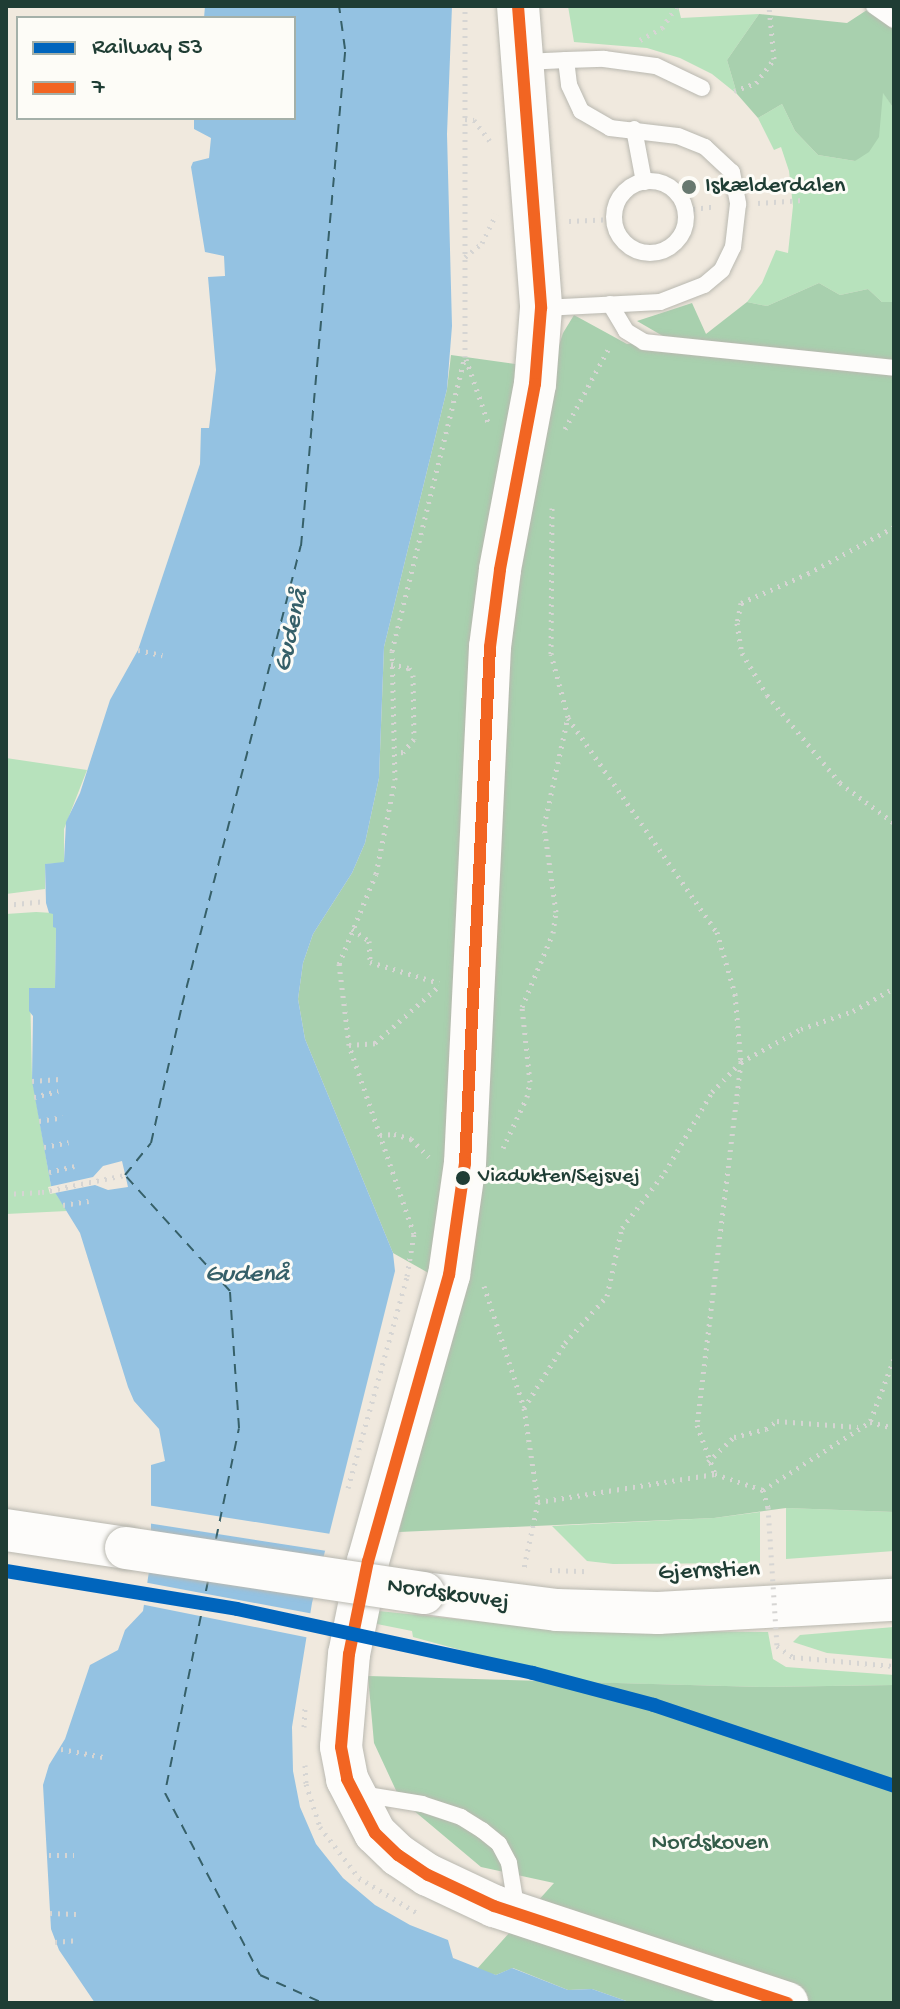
<!DOCTYPE html>
<html>
<head>
<meta charset="utf-8">
<style>
  body { margin:0 }
  #map { position:relative; width:900px; height:2009px; overflow:hidden; background:#f0e9de; font-family:"Gochi Hand",sans-serif }
  div>[style] { position:absolute }
  [style*='--x'] { left:calc(var(--x)*1px); top:calc(var(--y)*1px); width:calc(var(--w)*1px); rotate:calc(var(--a)*1deg) }
  .green>* { inset:0; background:#b7e2bc }
  .forest>* { inset:0; background:#a8d0ae }
  .water>* { inset:0; background:#94c2e2 }
  .pier>* { inset:0; background:#f0e9de }
  .ferry>* { height:2px; margin-top:-1px; transform-origin:0; background:repeating-linear-gradient(90deg,#366069 0 10px,transparent 0 18px) }
  .path>* { height:5px; margin-top:-2.5px; transform-origin:0; background:repeating-linear-gradient(90deg,#d6d5d3 0 2px,transparent 0 8px) }
  .roads { filter:drop-shadow(0 0 2px #b9b8b0) drop-shadow(0 0 2px #b9b8b0) }
  .service>* { height:16px; margin:-8px; padding:0 8px; transform-origin:8px; border-radius:8px; background:#fdfcfa }
  .service>.ring { margin:-8px; padding:0; box-sizing:content-box; background:none; border:16px solid #fdfcfa; border-radius:50% }
  .tertiary>* { height:42px; margin:-21px; padding:0 21px; transform-origin:21px; border-radius:21px; background:#fdfcfa }
  .path-bridge>* { height:5px; margin-top:-2.5px; transform-origin:0; background:repeating-linear-gradient(90deg,#d6d5d3 0 2px,transparent 0 8px) }
  .bridges { filter:drop-shadow(0 0 2px #b9b8b0) drop-shadow(0 0 2px #b9b8b0) }
  .tertiary-bridge>* { height:42px; margin:-21px; padding:0 21px; transform-origin:21px; border-radius:21px; background:#fdfcfa }
  .bus-1>* { height:12px; margin:-6px; padding:0 6px; transform-origin:6px; border-radius:6px; background:#f26522 }
  .rail-1>* { height:14px; margin:-7px; padding:0 7px; transform-origin:7px; border-radius:7px; background:#0065bd }
  .dots>* { width:22px; height:22px; translate:-50% -50%; box-sizing:border-box; border:4px solid #fdfcf7; border-radius:50% }
  span { translate:-50% -50%; white-space:nowrap; text-align:center; line-height:1.15; -webkit-text-stroke:6px #fdfcf7; paint-order:stroke }
  .bus-label { font-size:22px; color:#1f3d34 }
  .left { translate:0 -50%; text-align:left }
  .poi-label { font-size:24px; color:#1f3d34 }
  .street-label { font-size:24px; color:#1f3d34 }
  .park-label { font-size:24px; color:#345d4a }
  .water-label { font-size:26px; color:#366069; font-style:italic }
  .frame { position:absolute; inset:0; border:8px solid #1f3d34; pointer-events:none }
  .legend { position:absolute; left:16px; top:16px; width:280px; height:104px; box-sizing:border-box; background:#fdfcf7; border:2px solid #a4b0a9; margin:0; padding:10px 14px; list-style:none; font-size:24px; color:#1f3d34 }
  .legend li { display:flex; align-items:center; gap:16px; height:40px }
  .legend b { width:40px; border:2px solid #a4b0a9 }
</style>
</head>
<body>
<div id="map">
  <div class="green">
    <div style="clip-path:polygon(568px 6px,678px 6px,681px 18px,759px 14px,727px 60px,737px 94px,712px 74px,680px 58px,647px 48px,574px 42px)"></div>
    <div style="clip-path:polygon(883px 92px,894px 109px,894px 302px,882px 302px,868px 289px,840px 295px,819px 283px,767px 306px,747px 302px,762px 283px,776px 250px,788px 253px,793px 206px,789px 171px,781px 147px,774px 150px,758px 118px,782px 104px,795px 131px,818px 155px,855px 161px)"></div>
    <div style="clip-path:polygon(6px 758px,87px 770px,64px 829px,64px 863px,45px 864px,45px 889px,6px 894px)"></div>
    <div style="clip-path:polygon(36px 912px,53px 913px,56px 928px,55px 988px,30px 988px,32px 1078px,51px 1186px,67px 1211px,6px 1214px,6px 914px)"></div>
    <div style="clip-path:polygon(786px 1508px,894px 1512px,894px 1551px,786px 1559px)"></div>
    <div style="clip-path:polygon(760px 1512px,760px 1563px,613px 1564px,587px 1561px,552px 1526px,714px 1518px)"></div>
    <div style="clip-path:polygon(369px 1610px,562px 1630px,768px 1632px,773px 1659px,786px 1667px,894px 1675px,894px 1685px,762px 1687px,577px 1682px,413px 1637px,412px 1631px,362px 1621px)"></div>
    <div style="clip-path:polygon(894px 1627px,894px 1659px,827px 1653px,793px 1642px,800px 1635px)"></div>
  </div>
  <div class="forest">
    <div style="clip-path:polygon(873px 6px,894px 6px,894px 109px,883px 93px,879px 137px,869px 152px,855px 161px,818px 155px,795px 131px,782px 104px,758px 118px,737px 94px,727px 60px,759px 14px,847px 23px)"></div>
    <div style="clip-path:polygon(819px 283px,840px 295px,868px 289px,882px 302px,894px 302px,894px 1512px,786px 1508px,714px 1518px,399px 1532px,457px 1289px,393px 1253px,305px 1039px,298px 999px,303px 963px,313px 934px,352px 873px,365px 843px,379px 778px,384px 647px,447px 389px,451px 355px,551px 369px,563px 333px,574px 315px,627px 344px,668px 339px,637px 321px,692px 303px,706px 334px,747px 302px,767px 306px)"></div>
    <div style="clip-path:polygon(368px 1676px,762px 1687px,894px 1685px,894px 2003px,632px 2003px,592px 1989px,568px 1990px,513px 1968px,496px 1975px,476px 1970px,554px 1883px,481px 1867px,400px 1799px,374px 1743px)"></div>
  </div>
  <div class="water">
    <div style="clip-path:polygon(205px 6px,452px 6px,447px 134px,452px 326px,447px 389px,384px 647px,379px 778px,365px 843px,352px 873px,313px 934px,303px 963px,298px 999px,305px 1039px,393px 1253px,395px 1271px,312px 1603px,292px 1727px,293px 1771px,300px 1807px,316px 1844px,343px 1878px,375px 1905px,410px 1925px,448px 1940px,453px 1958px,496px 1975px,512px 1968px,568px 1990px,592px 1989px,632px 2003px,95px 2003px,59px 1950px,51px 1929px,43px 1785px,49px 1765px,65px 1739px,90px 1665px,118px 1650px,125px 1630px,143px 1611px,151px 1558px,151px 1465px,165px 1461px,159px 1429px,134px 1401px,128px 1387px,80px 1233px,51px 1186px,32px 1081px,33px 1016px,29px 1011px,29px 988px,55px 988px,56px 928px,53px 927px,53px 914px,49px 913px,46px 903px,45px 864px,64px 862px,66px 822px,80px 793px,110px 700px,138px 650px,200px 464px,201px 428px,209px 428px,216px 370px,208px 277px,225px 276px,224px 256px,205px 252px,191px 167px,193px 162px,209px 158px,211px 138px,194px 129px,194px 120px,294px 118px,294px 18px,204px 18px)"></div>
  </div>
  <div class="pier">
    <div style="clip-path:polygon(122px 1161px,128px 1187px,108px 1190px,95px 1185px,50px 1194px,48px 1187px,93px 1177px,103px 1166px)"></div>
    <div style="clip-path:polygon(147px 1505px,331px 1534px,327px 1551px,147px 1523px)"></div>
    <div style="clip-path:polygon(143px 1582px,314px 1614px,310px 1638px,140px 1604px)"></div>
  </div>
  <div class="ferry">
    <div style="--x:216;--y:1539;--w:113;--a:-78.3"></div>
    <div style="--x:239;--y:1428;--w:137;--a:-93.8"></div>
    <div style="--x:230;--y:1291;--w:156;--a:-132.2"></div>
    <div style="--x:125;--y:1175;--w:41;--a:-50.9"></div>
    <div style="--x:151;--y:1143;--w:141;--a:-77.3"></div>
    <div style="--x:182;--y:1005;--w:474;--a:-75.5"></div>
    <div style="--x:301;--y:546;--w:499;--a:-84.9"></div>
    <div style="--x:345;--y:49;--w:43;--a:-97.9"></div>
    <div style="--x:208;--y:1581;--w:216;--a:101.5"></div>
    <div style="--x:165;--y:1793;--w:205;--a:62.4"></div>
    <div style="--x:260;--y:1975;--w:69;--a:24"></div>
  </div>
  <div class="path">
    <div style="--x:640;--y:40;--w:25;--a:-29"></div>
    <div style="--x:662;--y:28;--w:27;--a:-56"></div>
    <div style="--x:734;--y:91;--w:23;--a:-20"></div>
    <div style="--x:756;--y:83;--w:30;--a:-53"></div>
    <div style="--x:774;--y:59;--w:53;--a:-95.4"></div>
    <div style="--x:465;--y:119;--w:9;--a:6"></div>
    <div style="--x:474;--y:120;--w:26;--a:53"></div>
    <div style="--x:758;--y:203;--w:45;--a:-3.8"></div>
    <div style="--x:685;--y:210;--w:31;--a:-7"></div>
    <div style="--x:569;--y:221;--w:45;--a:-2.5"></div>
    <div style="--x:465;--y:257;--w:22;--a:-39"></div>
    <div style="--x:482;--y:243;--w:32;--a:-64"></div>
    <div style="--x:466;--y:359;--w:70;--a:70.8"></div>
    <div style="--x:565;--y:429;--w:94;--a:-61.5"></div>
    <div style="--x:894;--y:527;--w:97;--a:151.6"></div>
    <div style="--x:809;--y:573;--w:74;--a:156.2"></div>
    <div style="--x:741;--y:603;--w:20;--a:101"></div>
    <div style="--x:737;--y:623;--w:30;--a:81"></div>
    <div style="--x:742;--y:653;--w:49;--a:59.2"></div>
    <div style="--x:767;--y:695;--w:114;--a:50.3"></div>
    <div style="--x:840;--y:783;--w:67;--a:36.5"></div>
    <div style="--x:138;--y:650;--w:25;--a:12"></div>
    <div style="--x:391;--y:664;--w:18;--a:13"></div>
    <div style="--x:409;--y:668;--w:8;--a:60"></div>
    <div style="--x:413;--y:675;--w:64;--a:89.1"></div>
    <div style="--x:414;--y:739;--w:17;--a:130"></div>
    <div style="--x:403;--y:752;--w:8;--a:173"></div>
    <div style="--x:568;--y:718;--w:261;--a:55.2"></div>
    <div style="--x:717;--y:932;--w:65;--a:73.8"></div>
    <div style="--x:735;--y:994;--w:68;--a:85"></div>
    <div style="--x:741;--y:1062;--w:366;--a:96.9"></div>
    <div style="--x:697;--y:1425;--w:52;--a:69.8"></div>
    <div style="--x:6;--y:905;--w:40;--a:-5.7"></div>
    <div style="--x:352;--y:929;--w:21;--a:35"></div>
    <div style="--x:369;--y:941;--w:21;--a:87"></div>
    <div style="--x:370;--y:962;--w:72;--a:16.9"></div>
    <div style="--x:349;--y:1045;--w:26;--a:-4"></div>
    <div style="--x:375;--y:1043;--w:84;--a:-41.6"></div>
    <div style="--x:32;--y:1081;--w:28;--a:-4"></div>
    <div style="--x:34;--y:1097;--w:25;--a:-14"></div>
    <div style="--x:39;--y:1121;--w:24;--a:-9"></div>
    <div style="--x:380;--y:1135;--w:14;--a:-4"></div>
    <div style="--x:394;--y:1134;--w:18;--a:16"></div>
    <div style="--x:411;--y:1139;--w:25;--a:45"></div>
    <div style="--x:44;--y:1147;--w:25;--a:-11"></div>
    <div style="--x:503;--y:1148;--w:56;--a:-64.8"></div>
    <div style="--x:527;--y:1097;--w:15;--a:-79"></div>
    <div style="--x:530;--y:1082;--w:75;--a:-96.1"></div>
    <div style="--x:522;--y:1007;--w:80;--a:-67.3"></div>
    <div style="--x:553;--y:933;--w:21;--a:-82"></div>
    <div style="--x:556;--y:912;--w:87;--a:-97.9"></div>
    <div style="--x:544;--y:826;--w:112;--a:-77.6"></div>
    <div style="--x:568;--y:717;--w:65;--a:-105.1"></div>
    <div style="--x:551;--y:654;--w:146;--a:-89.6"></div>
    <div style="--x:49;--y:1172;--w:26;--a:-13"></div>
    <div style="--x:6;--y:1194;--w:36;--a:-3"></div>
    <div style="--x:42;--y:1192;--w:85;--a:-11.6"></div>
    <div style="--x:63;--y:1205;--w:26;--a:-9"></div>
    <div style="--x:484;--y:1286;--w:128;--a:71.8"></div>
    <div style="--x:524;--y:1408;--w:95;--a:81.5"></div>
    <div style="--x:538;--y:1502;--w:67;--a:102"></div>
    <div style="--x:894;--y:1359;--w:67;--a:110.9"></div>
    <div style="--x:870;--y:1422;--w:25;--a:14"></div>
    <div style="--x:524;--y:1408;--w:77;--a:-57.8"></div>
    <div style="--x:565;--y:1343;--w:63;--a:-48.2"></div>
    <div style="--x:607;--y:1296;--w:70;--a:-77.6"></div>
    <div style="--x:622;--y:1228;--w:71;--a:-52.5"></div>
    <div style="--x:665;--y:1172;--w:93;--a:-59.6"></div>
    <div style="--x:712;--y:1092;--w:42;--a:-46"></div>
    <div style="--x:741;--y:1062;--w:68;--a:-28.8"></div>
    <div style="--x:801;--y:1029;--w:55;--a:-19.1"></div>
    <div style="--x:853;--y:1011;--w:47;--a:-29.3"></div>
    <div style="--x:708;--y:1462;--w:36;--a:-44"></div>
    <div style="--x:734;--y:1437;--w:33;--a:-14"></div>
    <div style="--x:766;--y:1429;--w:14;--a:-36"></div>
    <div style="--x:777;--y:1421;--w:81;--a:4.2"></div>
    <div style="--x:348;--y:1488;--w:220;--a:-74.4"></div>
    <div style="--x:407;--y:1276;--w:43;--a:-80.5"></div>
    <div style="--x:414;--y:1234;--w:200;--a:-109"></div>
    <div style="--x:349;--y:1045;--w:82;--a:-97"></div>
    <div style="--x:339;--y:964;--w:97;--a:-67.7"></div>
    <div style="--x:376;--y:874;--w:96;--a:-78.6"></div>
    <div style="--x:395;--y:780;--w:129;--a:-91.3"></div>
    <div style="--x:392;--y:651;--w:303;--a:-76.1"></div>
    <div style="--x:465;--y:357;--w:351;--a:-90"></div>
    <div style="--x:763;--y:1490;--w:127;--a:-32.4"></div>
    <div style="--x:538;--y:1502;--w:179;--a:-9"></div>
    <div style="--x:715;--y:1474;--w:51;--a:18.4"></div>
    <div style="--x:763;--y:1490;--w:18;--a:74"></div>
    <div style="--x:550;--y:1570;--w:38;--a:2"></div>
    <div style="--x:777;--y:1646;--w:19;--a:35"></div>
    <div style="--x:793;--y:1657;--w:101;--a:5.1"></div>
    <div style="--x:304;--y:1727;--w:21;--a:-87"></div>
    <div style="--x:61;--y:1749;--w:43;--a:10.8"></div>
    <div style="--x:305;--y:1765;--w:19;--a:87"></div>
    <div style="--x:306;--y:1784;--w:45;--a:72"></div>
    <div style="--x:320;--y:1827;--w:64;--a:52.6"></div>
    <div style="--x:359;--y:1878;--w:70;--a:31"></div>
    <div style="--x:49;--y:1855;--w:25;--a:0"></div>
    <div style="--x:50;--y:1913;--w:26;--a:2"></div>
    <div style="--x:55;--y:1942;--w:21;--a:-5"></div>
  </div>
  <div class="roads">
    <div class="service">
      <div style="--x:874;--y:6;--w:24;--a:35"></div>
      <div style="--x:566;--y:60;--w:38;--a:-2"></div>
      <div style="--x:604;--y:59;--w:52;--a:7.7"></div>
      <div style="--x:656;--y:66;--w:51;--a:25.6"></div>
      <div style="--x:525;--y:62;--w:41;--a:-2.8"></div>
      <div style="--x:566;--y:60;--w:25;--a:83"></div>
      <div style="--x:569;--y:85;--w:29;--a:65"></div>
      <div style="--x:581;--y:111;--w:34;--a:30"></div>
      <div style="--x:610;--y:128;--w:68;--a:6.7"></div>
      <div style="--x:678;--y:136;--w:29;--a:22"></div>
      <div style="--x:705;--y:147;--w:37;--a:43"></div>
      <div style="--x:732;--y:172;--w:33;--a:79"></div>
      <div style="--x:738;--y:204;--w:43;--a:96.6"></div>
      <div style="--x:733;--y:247;--w:25;--a:116"></div>
      <div style="--x:722;--y:270;--w:23;--a:140"></div>
      <div style="--x:704;--y:285;--w:47;--a:158.9"></div>
      <div style="--x:660;--y:302;--w:117;--a:177.1"></div>
      <div style="--x:634;--y:129;--w:54;--a:79.3"></div>
      <div class="ring" style="left:614px;top:181px;width:56px;height:56px"></div>
      <div style="--x:610;--y:304;--w:31;--a:59"></div>
      <div style="--x:626;--y:331;--w:21;--a:31"></div>
      <div style="--x:644;--y:342;--w:251;--a:5.9"></div>
      <div style="--x:361;--y:1794;--w:62;--a:9.3"></div>
      <div style="--x:422;--y:1804;--w:41;--a:18.4"></div>
      <div style="--x:461;--y:1817;--w:25;--a:32"></div>
      <div style="--x:482;--y:1830;--w:22;--a:39"></div>
      <div style="--x:499;--y:1844;--w:21;--a:62"></div>
      <div style="--x:509;--y:1863;--w:50;--a:80.7"></div>
    </div>
    <div class="tertiary">
      <div style="--x:518;--y:6;--w:303;--a:85.6"></div>
      <div style="--x:541;--y:308;--w:76;--a:94.5"></div>
      <div style="--x:535;--y:384;--w:189;--a:100.7"></div>
      <div style="--x:500;--y:570;--w:78;--a:97.4"></div>
      <div style="--x:490;--y:647;--w:517;--a:92.77"></div>
      <div style="--x:465;--y:1163;--w:113;--a:98.1"></div>
      <div style="--x:449;--y:1275;--w:297;--a:105.8"></div>
      <div style="--x:368;--y:1561;--w:95;--a:101.5"></div>
      <div style="--x:349;--y:1654;--w:93;--a:94.9"></div>
      <div style="--x:341;--y:1747;--w:33;--a:79"></div>
      <div style="--x:347;--y:1779;--w:61;--a:62.6"></div>
      <div style="--x:375;--y:1833;--w:32;--a:44"></div>
      <div style="--x:398;--y:1855;--w:36;--a:34"></div>
      <div style="--x:428;--y:1875;--w:73;--a:25.2"></div>
      <div style="--x:494;--y:1906;--w:309;--a:18.3"></div>
      <div style="--x:6;--y:1530;--w:121;--a:8.5"></div>
      <div style="--x:424;--y:1593;--w:134;--a:7.3"></div>
      <div style="--x:557;--y:1610;--w:101;--a:1.7"></div>
      <div style="--x:658;--y:1613;--w:236;--a:-3.2"></div>
    </div>
  </div>
  <div class="path-bridge">
    <div style="--x:768;--y:1507;--w:139;--a:86.3"></div>
  </div>
  <div class="bridges">
    <div class="tertiary-bridge">
      <div style="--x:126;--y:1548;--w:301;--a:8.6"></div>
    </div>
  </div>
  <div class="bus-1">
    <div style="--x:518;--y:6;--w:303;--a:85.6"></div>
    <div style="--x:541;--y:308;--w:76;--a:94.5"></div>
    <div style="--x:535;--y:384;--w:189;--a:100.7"></div>
    <div style="--x:500;--y:570;--w:78;--a:97.4"></div>
    <div style="--x:490;--y:647;--w:517;--a:92.77"></div>
    <div style="--x:465;--y:1163;--w:113;--a:98.1"></div>
    <div style="--x:449;--y:1275;--w:297;--a:105.8"></div>
    <div style="--x:368;--y:1561;--w:95;--a:101.5"></div>
    <div style="--x:349;--y:1654;--w:93;--a:94.9"></div>
    <div style="--x:341;--y:1747;--w:33;--a:79"></div>
    <div style="--x:347;--y:1779;--w:61;--a:62.6"></div>
    <div style="--x:375;--y:1833;--w:32;--a:44"></div>
    <div style="--x:398;--y:1855;--w:36;--a:34"></div>
    <div style="--x:428;--y:1875;--w:73;--a:25.2"></div>
    <div style="--x:494;--y:1906;--w:309;--a:18.3"></div>
  </div>
  <div class="rail-1">
    <div style="--x:6;--y:1571;--w:234;--a:9.3"></div>
    <div style="--x:237;--y:1609;--w:303;--a:12.2"></div>
    <div style="--x:533;--y:1673;--w:125;--a:14.8"></div>
    <div style="--x:654;--y:1705;--w:253;--a:18.6"></div>
  </div>
  <div class="dots">
    <div style="left:689px;top:187px;background:#687970"></div>
    <div style="left:463px;top:1178px;background:#1f3d34"></div>
  </div>
  <div class="bus-label">
    <span class="left" style="left:478px;top:1178px">Viadukten/Sejsvej</span>
  </div>
  <div class="poi-label">
    <span class="left" style="left:705px;top:187px">Iskælderdalen</span>
  </div>
  <div class="street-label">
    <span style="left:709px;top:1572px;rotate:-2deg">Gjernstien</span>
    <span style="left:448px;top:1595px;rotate:8deg">Nordskovvej</span>
  </div>
  <div class="park-label">
    <span style="left:710px;top:1844px">Nordskoven</span>
  </div>
  <div class="water-label">
    <span style="left:293px;top:631px;rotate:-77deg">Gudenå</span>
    <span style="left:247px;top:1276px">Gudenå</span>
  </div>
  <div class="frame"></div>
  <ul class="legend">
  <li><b style="height:10px;background:#0065bd"></b>Railway 53</li>
  <li><b style="height:10px;background:#f26522"></b>7</li>
  </ul>
</div>
</body>
</html>
